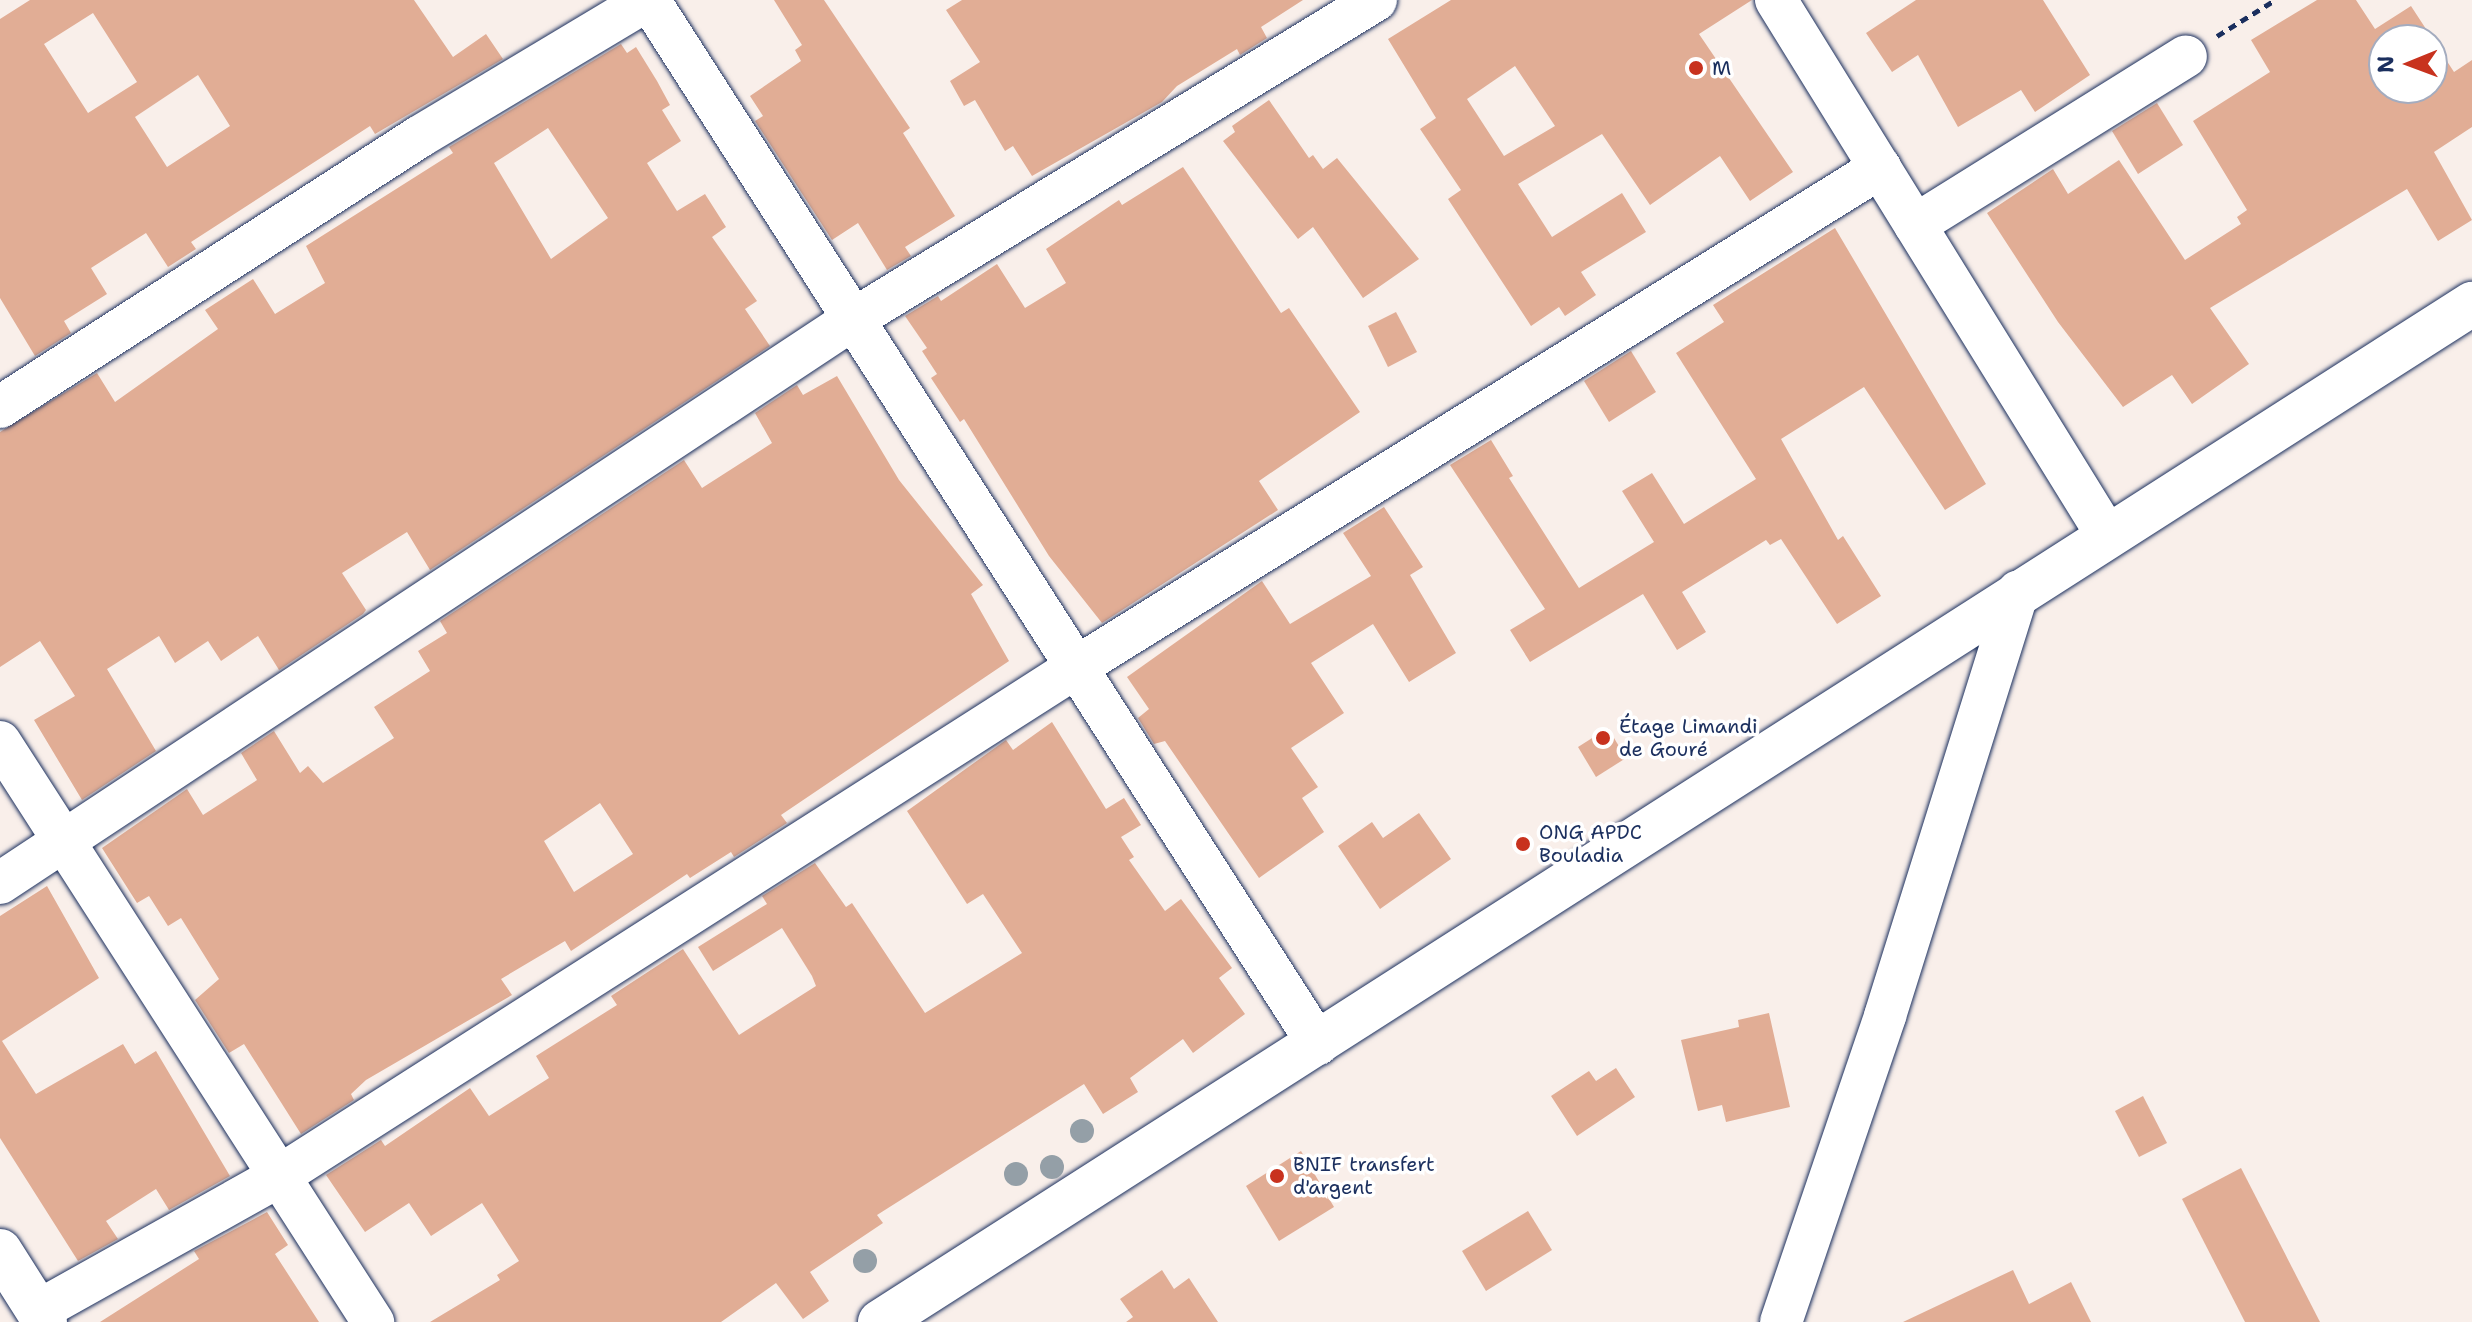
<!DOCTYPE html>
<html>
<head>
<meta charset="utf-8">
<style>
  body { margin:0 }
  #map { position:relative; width:2472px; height:1322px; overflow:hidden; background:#f9efea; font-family:"Shantell Sans",sans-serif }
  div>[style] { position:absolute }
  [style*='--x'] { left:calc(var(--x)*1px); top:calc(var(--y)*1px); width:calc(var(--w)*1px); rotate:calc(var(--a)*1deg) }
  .building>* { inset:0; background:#e1ad95 }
  .path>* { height:5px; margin-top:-2.5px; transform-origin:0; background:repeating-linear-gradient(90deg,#1b2f5e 0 8px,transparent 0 14px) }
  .roads { filter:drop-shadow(0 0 2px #1b2f5e) drop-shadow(0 0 2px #1b2f5e) }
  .street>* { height:42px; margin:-21px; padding:0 21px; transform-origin:21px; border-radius:21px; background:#fff }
  .secondary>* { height:44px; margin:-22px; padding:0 22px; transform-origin:22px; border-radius:22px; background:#fff }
  .trees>* { width:24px; height:24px; margin:-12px; border-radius:50%; background:#949fa7 }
  .dots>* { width:22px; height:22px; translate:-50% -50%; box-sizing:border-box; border:4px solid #fff; border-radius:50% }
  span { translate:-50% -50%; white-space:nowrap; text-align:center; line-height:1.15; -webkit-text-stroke:7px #fff; paint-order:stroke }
  .poi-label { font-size:20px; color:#1b2f5e }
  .left { translate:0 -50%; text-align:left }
  .north { position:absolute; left:2368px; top:24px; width:80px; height:80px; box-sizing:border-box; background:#fff; border:2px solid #a4acbf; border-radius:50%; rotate:269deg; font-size:22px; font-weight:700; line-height:32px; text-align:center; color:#1b2f5e }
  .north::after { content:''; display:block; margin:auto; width:28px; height:36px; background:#c8321e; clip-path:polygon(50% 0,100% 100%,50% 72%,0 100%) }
</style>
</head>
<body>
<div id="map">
  <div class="building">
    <div style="clip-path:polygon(evenodd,30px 0,414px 0,453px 57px,486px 34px,503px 59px,375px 134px,370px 126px,191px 242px,196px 249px,168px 267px,146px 233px,91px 268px,107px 294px,64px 321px,71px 333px,35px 356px,0 298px,0 19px,30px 0,93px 13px,137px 82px,88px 113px,44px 44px,93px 13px,30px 0,198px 75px,230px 126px,167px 167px,135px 117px,198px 75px)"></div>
    <div style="clip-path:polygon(774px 0,824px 0,910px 128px,903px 133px,955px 216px,905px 247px,911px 256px,887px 270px,858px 223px,832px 240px,755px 121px,763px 116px,750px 96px,801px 61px,795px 50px,802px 45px)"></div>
    <div style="clip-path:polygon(962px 0,1303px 0,1261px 27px,1267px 38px,1240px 55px,1237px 49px,1177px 86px,1162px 102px,1032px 176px,1013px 146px,1005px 151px,975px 100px,964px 106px,950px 81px,980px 62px,946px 10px)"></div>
    <div style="clip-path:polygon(evenodd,1451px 0,1752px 0,1699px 34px,1793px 172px,1750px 201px,1720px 156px,1650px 205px,1602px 134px,1518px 184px,1552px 237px,1622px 193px,1646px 232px,1581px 272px,1596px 295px,1565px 316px,1559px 307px,1531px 326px,1448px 199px,1461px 190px,1420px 129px,1436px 118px,1388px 39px,1451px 0,1515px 66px,1555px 126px,1504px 156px,1467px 99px,1515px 66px)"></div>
    <div style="clip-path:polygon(1916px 0,2043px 0,2090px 75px,2035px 112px,2021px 90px,1958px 127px,1918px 55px,1892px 72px,1866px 33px)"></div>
    <div style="clip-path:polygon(evenodd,2317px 0,2356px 0,2375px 29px,2411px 6px,2454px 72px,2472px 60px,2472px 127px,2434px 152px,2472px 220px,2438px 241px,2407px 189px,2210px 308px,2249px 364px,2192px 404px,2172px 375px,2123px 407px,2058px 322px,1987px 213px,2053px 169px,2068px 194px,2119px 160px,2185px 260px,2241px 224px,2237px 217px,2247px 210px,2193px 121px,2270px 72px,2251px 40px,2317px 0,2384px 40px,2432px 40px,2432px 88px,2384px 88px,2384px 40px)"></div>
    <div style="clip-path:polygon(evenodd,621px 44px,627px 53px,636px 47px,657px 81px,670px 105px,662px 110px,681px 141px,647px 163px,677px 211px,705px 194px,726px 227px,712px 237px,757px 301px,745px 309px,770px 346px,430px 570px,407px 532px,342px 573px,366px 610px,363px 614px,279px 670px,258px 636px,221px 661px,208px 641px,175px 663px,159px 636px,107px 669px,156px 751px,82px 800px,34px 720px,75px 696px,40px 641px,0 667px,0 432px,97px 373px,115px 402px,218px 329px,205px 310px,253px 279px,275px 314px,325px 283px,306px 246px,453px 153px,449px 147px,621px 44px,548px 128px,608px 218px,551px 259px,494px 163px,548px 128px)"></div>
    <div style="clip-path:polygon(1269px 100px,1309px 158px,1313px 155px,1323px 169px,1337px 158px,1419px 259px,1363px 298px,1313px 227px,1298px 239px,1223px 141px,1235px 132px,1232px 126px)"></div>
    <div style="clip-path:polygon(2157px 103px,2183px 145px,2138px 174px,2112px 131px)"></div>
    <div style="clip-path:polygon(1183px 167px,1281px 313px,1289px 308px,1360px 412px,1259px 481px,1278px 510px,1102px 623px,1049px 556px,964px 419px,960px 422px,931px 378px,937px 374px,922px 351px,927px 348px,905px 316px,938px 296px,941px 301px,997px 264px,1025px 308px,1066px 283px,1046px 249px,1119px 200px,1122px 205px)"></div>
    <div style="clip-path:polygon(1835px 228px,1986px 484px,1945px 510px,1864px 387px,1781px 439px,1838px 540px,1843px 536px,1881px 596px,1837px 624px,1781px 539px,1770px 545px,1766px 540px,1682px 592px,1706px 632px,1677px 650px,1643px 594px,1530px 662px,1510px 630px,1545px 609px,1450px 465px,1491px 440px,1513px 476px,1509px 478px,1579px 588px,1654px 542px,1622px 491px,1652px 473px,1684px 524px,1756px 479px,1676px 353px,1724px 322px,1713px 305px)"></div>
    <div style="clip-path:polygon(1396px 312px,1417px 352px,1388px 367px,1368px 326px)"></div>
    <div style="clip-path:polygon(1631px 351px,1656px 392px,1609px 422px,1584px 381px)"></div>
    <div style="clip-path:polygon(evenodd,837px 376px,899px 480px,983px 585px,971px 594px,1009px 661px,781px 815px,787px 823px,734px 857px,731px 852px,690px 878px,687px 874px,571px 951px,565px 941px,501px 979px,512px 995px,366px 1080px,351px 1094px,354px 1100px,301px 1134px,244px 1044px,229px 1053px,195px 1000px,219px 979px,181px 918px,168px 926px,149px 896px,137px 903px,102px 848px,187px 789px,203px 815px,257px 780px,241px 753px,274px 731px,300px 773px,308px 766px,323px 783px,394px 738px,374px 707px,430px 671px,418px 651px,447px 633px,440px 621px,684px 460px,702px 488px,772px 443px,755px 413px,797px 385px,803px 395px,837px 376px,600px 803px,633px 854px,574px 892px,544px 841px,600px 803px)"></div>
    <div style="clip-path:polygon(1384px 507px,1423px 567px,1410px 575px,1456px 653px,1409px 682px,1373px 624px,1311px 663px,1344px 713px,1291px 748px,1318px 787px,1302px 798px,1324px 832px,1259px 878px,1165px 741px,1154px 744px,1138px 718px,1149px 709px,1127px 677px,1262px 581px,1290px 624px,1371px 576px,1343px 533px)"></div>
    <div style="clip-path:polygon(1052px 722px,1106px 809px,1124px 798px,1141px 825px,1121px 837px,1134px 857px,1129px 860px,1165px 911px,1181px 899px,1232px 968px,1219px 978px,1245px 1014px,1193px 1053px,1183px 1039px,1130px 1078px,1138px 1092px,1103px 1114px,1084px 1084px,877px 1215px,883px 1223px,810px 1272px,829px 1301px,803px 1319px,776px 1283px,721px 1322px,430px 1322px,500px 1280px,497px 1275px,519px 1261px,482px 1203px,431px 1236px,409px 1203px,365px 1232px,326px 1175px,381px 1140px,385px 1146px,470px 1088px,489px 1116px,549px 1078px,536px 1056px,617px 1005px,611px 996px,683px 949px,739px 1035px,816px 986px,812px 976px,782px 928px,713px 971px,698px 947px,767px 904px,762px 896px,815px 863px,846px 907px,852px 903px,925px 1013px,1022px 953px,983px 894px,967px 904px,907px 811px,1006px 740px,1013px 750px)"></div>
    <div style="clip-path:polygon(1608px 728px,1626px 758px,1596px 777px,1578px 747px)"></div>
    <div style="clip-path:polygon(1419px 813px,1451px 859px,1380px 909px,1338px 846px,1372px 822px,1383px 838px)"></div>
    <div style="clip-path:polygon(47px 886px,99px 978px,2px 1041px,36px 1094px,123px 1044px,135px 1064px,156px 1051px,230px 1176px,169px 1210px,156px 1189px,106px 1221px,118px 1239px,78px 1261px,0 1138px,0 916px)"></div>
    <div style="clip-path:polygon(1769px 1013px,1790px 1107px,1726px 1122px,1722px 1105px,1698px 1111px,1681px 1040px,1739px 1027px,1738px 1020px)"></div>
    <div style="clip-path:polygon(1616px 1068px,1635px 1097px,1577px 1136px,1551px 1096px,1589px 1071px,1596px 1081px)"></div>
    <div style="clip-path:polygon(2143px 1096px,2167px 1143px,2139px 1157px,2115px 1111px)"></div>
    <div style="clip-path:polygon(1301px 1151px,1334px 1207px,1279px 1241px,1246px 1186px)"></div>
    <div style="clip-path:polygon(2241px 1168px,2320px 1322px,2245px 1322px,2182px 1199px)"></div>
    <div style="clip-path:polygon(1528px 1211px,1552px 1250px,1486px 1291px,1462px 1251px)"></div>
    <div style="clip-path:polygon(267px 1212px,288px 1245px,275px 1254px,319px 1322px,100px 1322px,199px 1259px,194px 1251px)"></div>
    <div style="clip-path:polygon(1162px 1270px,1174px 1289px,1189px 1278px,1218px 1322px,1126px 1322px,1133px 1317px,1120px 1299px)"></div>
    <div style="clip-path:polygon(2013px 1270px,2029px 1304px,2071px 1282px,2091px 1322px,1903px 1322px)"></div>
  </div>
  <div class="path">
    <div style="--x:2217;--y:36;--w:68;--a:-31.8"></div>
  </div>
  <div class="roads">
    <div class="street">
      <div style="--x:649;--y:0;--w:1240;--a:57.35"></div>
      <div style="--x:1776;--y:0;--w:631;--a:58.27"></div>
      <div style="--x:1915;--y:225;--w:319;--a:-31.9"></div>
      <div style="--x:0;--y:407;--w:498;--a:-32.8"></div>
      <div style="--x:419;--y:137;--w:267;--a:-30.9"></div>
      <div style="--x:0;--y:742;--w:690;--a:57.25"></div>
      <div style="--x:0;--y:883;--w:1021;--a:-33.46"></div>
      <div style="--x:852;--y:320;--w:614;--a:-31.41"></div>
      <div style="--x:38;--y:1311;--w:278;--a:-29.2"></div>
      <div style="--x:281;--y:1175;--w:942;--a:-32.56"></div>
      <div style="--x:1075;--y:668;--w:948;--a:-31.85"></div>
      <div style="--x:1781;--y:1322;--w:323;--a:-71.2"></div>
      <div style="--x:1885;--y:1016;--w:445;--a:-72.6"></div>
    </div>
    <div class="secondary">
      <div style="--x:0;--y:1251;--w:84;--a:57.6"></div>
      <div style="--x:880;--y:1322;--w:1890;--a:-32.6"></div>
    </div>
  </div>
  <div class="trees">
    <div style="left:1082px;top:1131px"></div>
    <div style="left:1052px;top:1167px"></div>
    <div style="left:1016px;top:1174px"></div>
    <div style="left:865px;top:1261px"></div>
  </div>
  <div class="dots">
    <div style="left:1696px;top:68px;background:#c8321e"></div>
    <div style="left:1603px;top:738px;background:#c8321e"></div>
    <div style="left:1523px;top:844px;background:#c8321e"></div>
    <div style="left:1277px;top:1176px;background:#c8321e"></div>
  </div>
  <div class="poi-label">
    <span class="left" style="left:1712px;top:68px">M</span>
    <span class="left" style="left:1619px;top:738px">Étage Limandi<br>de Gouré</span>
    <span class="left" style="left:1539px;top:844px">ONG APDC<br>Bouladia</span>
    <span class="left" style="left:1293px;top:1176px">BNIF transfert<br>d'argent</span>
  </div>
  <div class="north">N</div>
</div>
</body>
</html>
